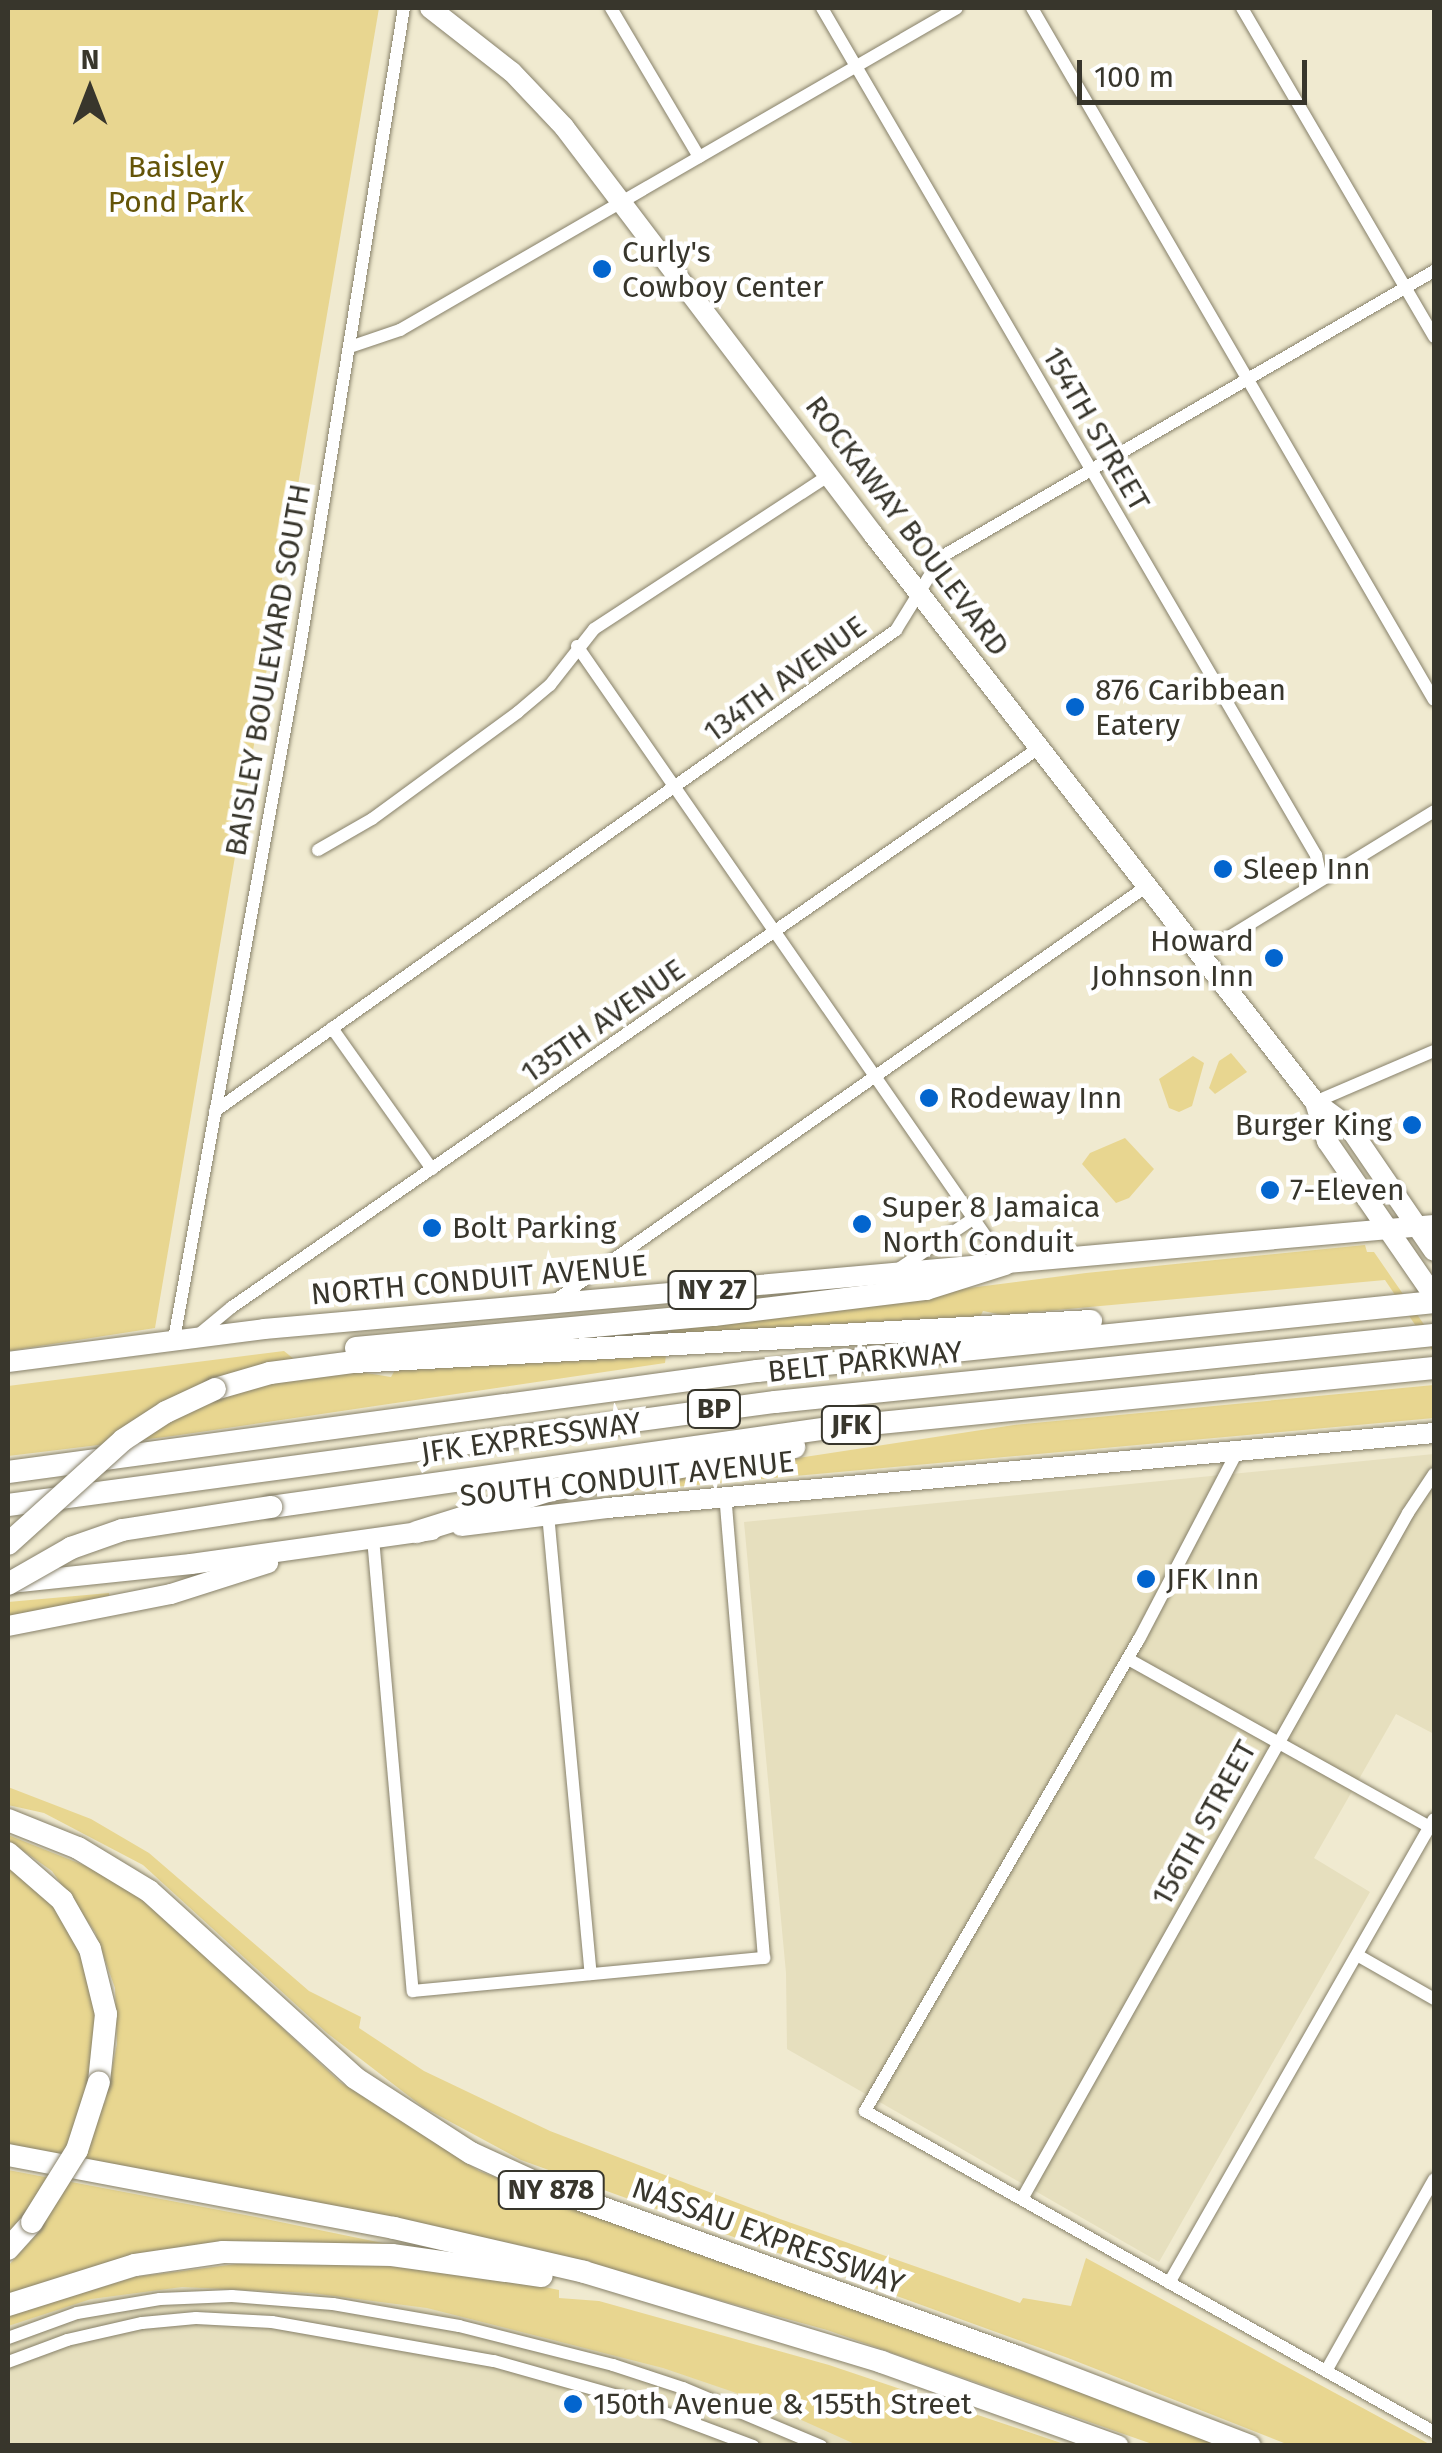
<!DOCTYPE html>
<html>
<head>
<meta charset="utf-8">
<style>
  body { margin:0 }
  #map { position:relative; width:1442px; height:2453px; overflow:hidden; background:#f0ead0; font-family:"Fira Sans",sans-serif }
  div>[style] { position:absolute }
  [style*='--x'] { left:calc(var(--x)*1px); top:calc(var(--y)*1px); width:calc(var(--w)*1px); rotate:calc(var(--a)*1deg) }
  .built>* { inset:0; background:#e6dfbe }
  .green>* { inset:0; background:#e8d690 }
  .roads { filter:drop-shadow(0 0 2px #87816a) drop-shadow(0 0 2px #87816a) }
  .street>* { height:12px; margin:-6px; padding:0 6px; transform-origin:6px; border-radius:6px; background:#fff }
  .primary>* { height:20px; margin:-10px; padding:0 10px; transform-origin:10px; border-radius:10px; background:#fff }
  .highway>* { height:22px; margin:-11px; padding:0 11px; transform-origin:11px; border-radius:11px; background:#fff }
  .bridges { filter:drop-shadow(0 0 2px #87816a) drop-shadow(0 0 2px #87816a) }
  .highway-bridge>* { height:22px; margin:-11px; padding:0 11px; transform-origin:11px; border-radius:11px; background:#fff }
  .dots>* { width:28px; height:28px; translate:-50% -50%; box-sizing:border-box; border:5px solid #fff; border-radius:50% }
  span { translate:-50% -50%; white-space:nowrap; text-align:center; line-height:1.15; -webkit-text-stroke:9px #fff; paint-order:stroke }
  .shield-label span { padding:2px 8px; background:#fff; border:2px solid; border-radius:8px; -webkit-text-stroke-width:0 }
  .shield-label { font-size:28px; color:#38362c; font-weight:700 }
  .park-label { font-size:30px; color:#645408 }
  .poi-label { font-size:30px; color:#38362c }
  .left { translate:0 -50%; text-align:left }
  .right { translate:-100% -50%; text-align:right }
  .street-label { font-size:30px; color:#38362c }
  .frame { position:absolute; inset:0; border:10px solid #38362c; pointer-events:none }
  .north { position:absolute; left:40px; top:40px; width:100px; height:100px; -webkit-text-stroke:8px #fff; paint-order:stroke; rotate:0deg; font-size:28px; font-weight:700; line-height:40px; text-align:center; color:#38362c }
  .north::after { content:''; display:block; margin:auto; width:35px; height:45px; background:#38362c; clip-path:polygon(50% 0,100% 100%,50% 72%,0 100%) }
  .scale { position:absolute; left:1077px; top:60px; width:230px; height:45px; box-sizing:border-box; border:5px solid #38362c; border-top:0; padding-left:12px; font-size:30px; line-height:35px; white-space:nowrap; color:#38362c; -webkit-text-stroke:8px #fff; paint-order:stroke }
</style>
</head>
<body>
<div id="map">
  <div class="built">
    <div style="clip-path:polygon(1434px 1454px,1434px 1734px,1396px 1714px,1314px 1858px,1370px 1892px,1159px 2262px,787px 2049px,786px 1973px,744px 1522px)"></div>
    <div style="clip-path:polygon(327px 2271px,1003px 2446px,8px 2446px,8px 2322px,63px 2299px)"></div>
  </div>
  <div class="green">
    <div style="clip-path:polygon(8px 8px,379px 8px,155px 1328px,8px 1351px)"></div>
    <div style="clip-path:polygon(1231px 1053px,1247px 1072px,1215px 1094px,1209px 1088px,1219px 1061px)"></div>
    <div style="clip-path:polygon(1193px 1056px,1204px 1063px,1192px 1106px,1179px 1112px,1169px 1108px,1159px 1079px)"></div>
    <div style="clip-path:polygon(1125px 1138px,1154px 1169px,1129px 1198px,1116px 1203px,1082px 1164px,1090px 1153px)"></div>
    <div style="clip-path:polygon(1365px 1245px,1367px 1252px,1374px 1252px,1434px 1339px,1434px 1353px,1385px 1280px,1003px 1315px,983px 1311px,980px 1317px,671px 1334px,671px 1326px,1086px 1273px)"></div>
    <div style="clip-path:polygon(284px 1351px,315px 1376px,360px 1372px,391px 1377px,395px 1370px,666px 1355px,665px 1363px,173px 1436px,8px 1456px,8px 1386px)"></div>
    <div style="clip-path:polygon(1434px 1385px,1434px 1418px,630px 1491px,629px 1484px,1014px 1425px)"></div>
    <div style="clip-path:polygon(109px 1593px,109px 1599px,8px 1618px,8px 1602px)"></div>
    <div style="clip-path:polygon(8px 1787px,91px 1819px,149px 1853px,309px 1991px,361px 2017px,359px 2028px,424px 2071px,550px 2131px,780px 2219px,1020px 2303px,1023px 2298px,1071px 2306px,1086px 2258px,1431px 2445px,1289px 2445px,1068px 2358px,521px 2160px,423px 2107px,327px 2033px,143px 1865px,44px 1813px,8px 1805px)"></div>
    <div style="clip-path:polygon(8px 1835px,96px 1870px,148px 1903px,340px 2082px,479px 2171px,1223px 2445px,1155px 2445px,827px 2330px,532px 2248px,400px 2219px,8px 2146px,8px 1864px,40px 1887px,77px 1939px,94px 1991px,98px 2041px,86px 2100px,105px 2103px,117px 2044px,115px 1988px,95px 1932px,52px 1871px,8px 1840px)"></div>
    <div style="clip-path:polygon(8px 2170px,256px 2217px,402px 2247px,322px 2244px,8px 2296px,8px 2266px,42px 2229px,26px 2216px,8px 2238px)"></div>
    <div style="clip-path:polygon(252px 2262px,376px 2265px,501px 2278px,559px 2290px,559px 2298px,599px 2301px,829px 2365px,1067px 2445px,857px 2445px,757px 2400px,663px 2368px,427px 2308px,311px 2293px,182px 2287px,91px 2299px,8px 2326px,8px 2316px,135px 2277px)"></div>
  </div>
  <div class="roads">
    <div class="street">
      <div style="--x:611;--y:8;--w:173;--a:59.4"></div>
      <div style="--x:822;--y:8;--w:981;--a:59.75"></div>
      <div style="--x:1316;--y:855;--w:24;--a:78"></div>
      <div style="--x:1032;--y:8;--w:800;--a:59.85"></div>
      <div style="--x:1242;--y:8;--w:381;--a:59.7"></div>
      <div style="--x:350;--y:347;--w:53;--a:-18.8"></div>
      <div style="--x:400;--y:330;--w:643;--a:-30.03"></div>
      <div style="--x:577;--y:646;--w:752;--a:55.3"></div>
      <div style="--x:318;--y:850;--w:62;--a:-29.9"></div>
      <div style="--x:372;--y:819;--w:181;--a:-36.2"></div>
      <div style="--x:518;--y:712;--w:42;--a:-40.2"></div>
      <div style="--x:550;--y:685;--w:71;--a:-51.8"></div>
      <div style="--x:594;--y:629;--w:281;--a:-33.2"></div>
      <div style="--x:1201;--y:954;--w:273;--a:-31.5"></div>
      <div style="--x:332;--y:1028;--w:173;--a:54.7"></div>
      <div style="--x:1315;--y:1102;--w:129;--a:-23.2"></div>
      <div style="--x:215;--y:1111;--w:834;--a:-35.23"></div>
      <div style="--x:896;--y:630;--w:86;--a:-58.3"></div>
      <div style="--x:941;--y:557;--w:570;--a:-30.12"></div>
      <div style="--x:897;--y:1270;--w:93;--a:-34"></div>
      <div style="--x:557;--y:1299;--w:720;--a:-34.99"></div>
      <div style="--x:198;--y:1335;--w:44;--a:-39.5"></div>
      <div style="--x:232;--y:1307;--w:982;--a:-34.71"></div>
      <div style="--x:174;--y:1339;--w:703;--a:-79.68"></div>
      <div style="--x:300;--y:647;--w:647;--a:-80.76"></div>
      <div style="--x:1238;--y:1450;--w:213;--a:117.6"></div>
      <div style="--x:1139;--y:1639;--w:546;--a:120.14"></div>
      <div style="--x:865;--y:2111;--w:653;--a:29.43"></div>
      <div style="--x:548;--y:1514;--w:462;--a:84.7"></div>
      <div style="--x:373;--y:1538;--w:455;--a:85"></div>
      <div style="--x:413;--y:1991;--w:353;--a:-5.4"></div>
      <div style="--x:764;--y:1958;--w:462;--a:-94.8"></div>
      <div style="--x:1128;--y:1659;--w:346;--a:29.1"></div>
      <div style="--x:1357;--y:1955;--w:89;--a:29.7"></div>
      <div style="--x:1022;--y:2199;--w:787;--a:-60.63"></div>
      <div style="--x:1408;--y:1513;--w:47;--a:-56.3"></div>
      <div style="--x:1169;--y:2283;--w:534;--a:-60.27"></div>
      <div style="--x:8;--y:2338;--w:73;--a:-19.9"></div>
      <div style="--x:77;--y:2313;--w:84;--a:-9.6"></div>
      <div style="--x:160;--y:2299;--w:72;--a:-2.4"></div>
      <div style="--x:232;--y:2296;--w:101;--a:4.5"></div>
      <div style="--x:333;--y:2304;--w:128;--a:9.9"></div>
      <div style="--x:459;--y:2326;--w:159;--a:14.2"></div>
      <div style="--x:613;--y:2365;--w:74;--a:18.2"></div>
      <div style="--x:683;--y:2388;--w:150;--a:22.8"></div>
      <div style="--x:8;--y:2362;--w:63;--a:-20.4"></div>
      <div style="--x:67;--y:2340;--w:77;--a:-12.8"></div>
      <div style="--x:142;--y:2323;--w:54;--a:-5.3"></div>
      <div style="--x:196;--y:2318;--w:76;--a:3"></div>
      <div style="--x:272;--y:2322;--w:225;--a:10"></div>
      <div style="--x:494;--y:2361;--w:139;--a:15.8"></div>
      <div style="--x:628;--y:2399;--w:134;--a:20.6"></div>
      <div style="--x:1326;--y:2371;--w:220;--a:-60.6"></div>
    </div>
    <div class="primary">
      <div style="--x:430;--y:8;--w:104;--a:38"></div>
      <div style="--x:512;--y:72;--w:76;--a:46.6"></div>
      <div style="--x:564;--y:127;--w:511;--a:52.79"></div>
      <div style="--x:873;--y:534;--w:720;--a:52.11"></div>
      <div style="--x:1315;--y:1102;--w:42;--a:36.3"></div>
      <div style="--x:1349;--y:1127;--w:150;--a:55.6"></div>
      <div style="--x:1315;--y:1102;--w:41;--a:72.9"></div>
      <div style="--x:1327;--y:1141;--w:188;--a:55.4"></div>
      <div style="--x:8;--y:1362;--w:258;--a:-7.3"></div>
      <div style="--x:264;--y:1329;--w:1175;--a:-5.08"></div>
      <div style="--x:461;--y:1526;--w:147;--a:-7"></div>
      <div style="--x:607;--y:1508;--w:830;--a:-5.18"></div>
      <div style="--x:10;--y:1583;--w:182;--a:-6"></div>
      <div style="--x:191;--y:1564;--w:243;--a:-8"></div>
      <div style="--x:8;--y:1626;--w:166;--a:-11.1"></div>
      <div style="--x:171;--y:1594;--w:102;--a:-17.7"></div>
    </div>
    <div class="highway">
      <div style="--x:356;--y:1348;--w:360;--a:-5.3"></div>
      <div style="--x:714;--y:1315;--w:214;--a:-7"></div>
      <div style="--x:926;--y:1289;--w:83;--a:-17.6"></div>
      <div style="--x:215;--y:1389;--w:57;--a:-16.2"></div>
      <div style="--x:270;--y:1373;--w:85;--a:-7.5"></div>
      <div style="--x:354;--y:1362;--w:738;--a:-3.18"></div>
      <div style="--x:8;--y:1472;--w:756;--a:-7.68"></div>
      <div style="--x:757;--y:1371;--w:681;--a:-5.82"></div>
      <div style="--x:8;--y:1505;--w:774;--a:-7.65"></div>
      <div style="--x:775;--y:1402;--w:662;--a:-5.81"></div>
      <div style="--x:271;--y:1507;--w:564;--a:-8.06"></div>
      <div style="--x:829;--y:1428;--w:608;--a:-5.66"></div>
      <div style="--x:417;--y:1532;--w:140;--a:-17.4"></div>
      <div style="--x:551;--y:1490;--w:247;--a:-10"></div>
      <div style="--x:8;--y:1820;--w:75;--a:21.8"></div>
      <div style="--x:78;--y:1848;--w:83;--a:31.2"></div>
      <div style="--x:149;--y:1891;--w:278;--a:42.2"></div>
      <div style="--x:355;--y:2078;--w:138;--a:32.9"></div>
      <div style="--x:471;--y:2153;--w:84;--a:24.7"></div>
      <div style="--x:547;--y:2188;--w:500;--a:19.74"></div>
      <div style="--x:1018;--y:2357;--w:248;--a:21"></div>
      <div style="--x:8;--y:1853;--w:72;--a:41"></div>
      <div style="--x:62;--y:1900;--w:56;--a:60.3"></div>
      <div style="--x:90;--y:1949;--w:67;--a:76.2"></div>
      <div style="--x:106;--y:2014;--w:68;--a:95.9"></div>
      <div style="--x:8;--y:2155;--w:393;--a:10.7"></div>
      <div style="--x:394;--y:2228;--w:195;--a:13"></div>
      <div style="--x:584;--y:2272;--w:311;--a:16.8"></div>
      <div style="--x:882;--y:2362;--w:250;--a:19.7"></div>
      <div style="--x:8;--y:2249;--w:36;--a:-48"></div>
      <div style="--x:8;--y:2305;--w:133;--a:-17.5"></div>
      <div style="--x:135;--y:2265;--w:89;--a:-8.4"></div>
      <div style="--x:223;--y:2252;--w:169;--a:1"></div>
      <div style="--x:392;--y:2255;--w:151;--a:8"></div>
    </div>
  </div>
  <div class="bridges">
    <div class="highway-bridge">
      <div style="--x:8;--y:1544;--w:155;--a:-42.1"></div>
      <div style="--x:123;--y:1440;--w:51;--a:-33.1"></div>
      <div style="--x:166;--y:1412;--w:54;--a:-25.1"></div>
      <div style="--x:8;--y:1584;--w:73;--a:-29.7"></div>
      <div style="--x:71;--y:1548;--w:54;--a:-19.4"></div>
      <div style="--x:122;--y:1530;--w:151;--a:-8.8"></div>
      <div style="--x:32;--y:2222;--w:85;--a:-58"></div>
      <div style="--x:77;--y:2150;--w:71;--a:-72.1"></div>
    </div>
  </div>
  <div class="dots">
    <div style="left:602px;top:269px;background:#0365ce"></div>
    <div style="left:1075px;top:707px;background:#0365ce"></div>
    <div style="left:1223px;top:869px;background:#0365ce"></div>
    <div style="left:1274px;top:958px;background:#0365ce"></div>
    <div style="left:929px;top:1098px;background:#0365ce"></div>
    <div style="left:1412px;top:1125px;background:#0365ce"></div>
    <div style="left:1270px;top:1190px;background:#0365ce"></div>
    <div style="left:862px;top:1224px;background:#0365ce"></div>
    <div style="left:432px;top:1228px;background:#0365ce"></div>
    <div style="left:1146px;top:1579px;background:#0365ce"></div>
    <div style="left:573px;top:2404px;background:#0365ce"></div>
  </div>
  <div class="shield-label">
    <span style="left:712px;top:1290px">NY 27</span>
    <span style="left:714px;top:1409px">BP</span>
    <span style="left:851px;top:1425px">JFK</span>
    <span style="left:551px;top:2190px">NY 878</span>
  </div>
  <div class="park-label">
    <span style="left:176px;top:184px">Baisley<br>Pond Park</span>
  </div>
  <div class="poi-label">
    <span class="left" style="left:622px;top:269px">Curly's<br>Cowboy Center</span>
    <span class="left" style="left:1095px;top:707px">876 Caribbean<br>Eatery</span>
    <span class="left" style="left:1243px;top:869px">Sleep Inn</span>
    <span class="right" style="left:1254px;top:958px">Howard<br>Johnson Inn</span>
    <span class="left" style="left:949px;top:1098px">Rodeway Inn</span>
    <span class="right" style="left:1392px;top:1125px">Burger King</span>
    <span class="left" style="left:1290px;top:1190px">7-Eleven</span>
    <span class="left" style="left:882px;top:1224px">Super 8 Jamaica<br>North Conduit</span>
    <span class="left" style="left:452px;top:1228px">Bolt Parking</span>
    <span class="left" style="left:1166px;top:1579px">JFK Inn</span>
    <span class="left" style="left:593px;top:2404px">150th Avenue &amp; 155th Street</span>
  </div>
  <div class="street-label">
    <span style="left:1096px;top:429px;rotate:60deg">154TH STREET</span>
    <span style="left:907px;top:526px;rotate:53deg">ROCKAWAY BOULEVARD</span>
    <span style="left:268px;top:670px;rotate:-80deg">BAISLEY BOULEVARD SOUTH</span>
    <span style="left:785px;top:679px;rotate:-36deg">134TH AVENUE</span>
    <span style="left:603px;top:1021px;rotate:-35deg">135TH AVENUE</span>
    <span style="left:479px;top:1280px;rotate:-5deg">NORTH CONDUIT AVENUE</span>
    <span style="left:865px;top:1362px;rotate:-6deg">BELT PARKWAY</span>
    <span style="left:531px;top:1438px;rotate:-8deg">JFK EXPRESSWAY</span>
    <span style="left:627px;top:1479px;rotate:-6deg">SOUTH CONDUIT AVENUE</span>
    <span style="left:1204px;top:1823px;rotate:-61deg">156TH STREET</span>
    <span style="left:768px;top:2236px;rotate:20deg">NASSAU EXPRESSWAY</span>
  </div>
  <div class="frame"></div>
  <div class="north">N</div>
  <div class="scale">100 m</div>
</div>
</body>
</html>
